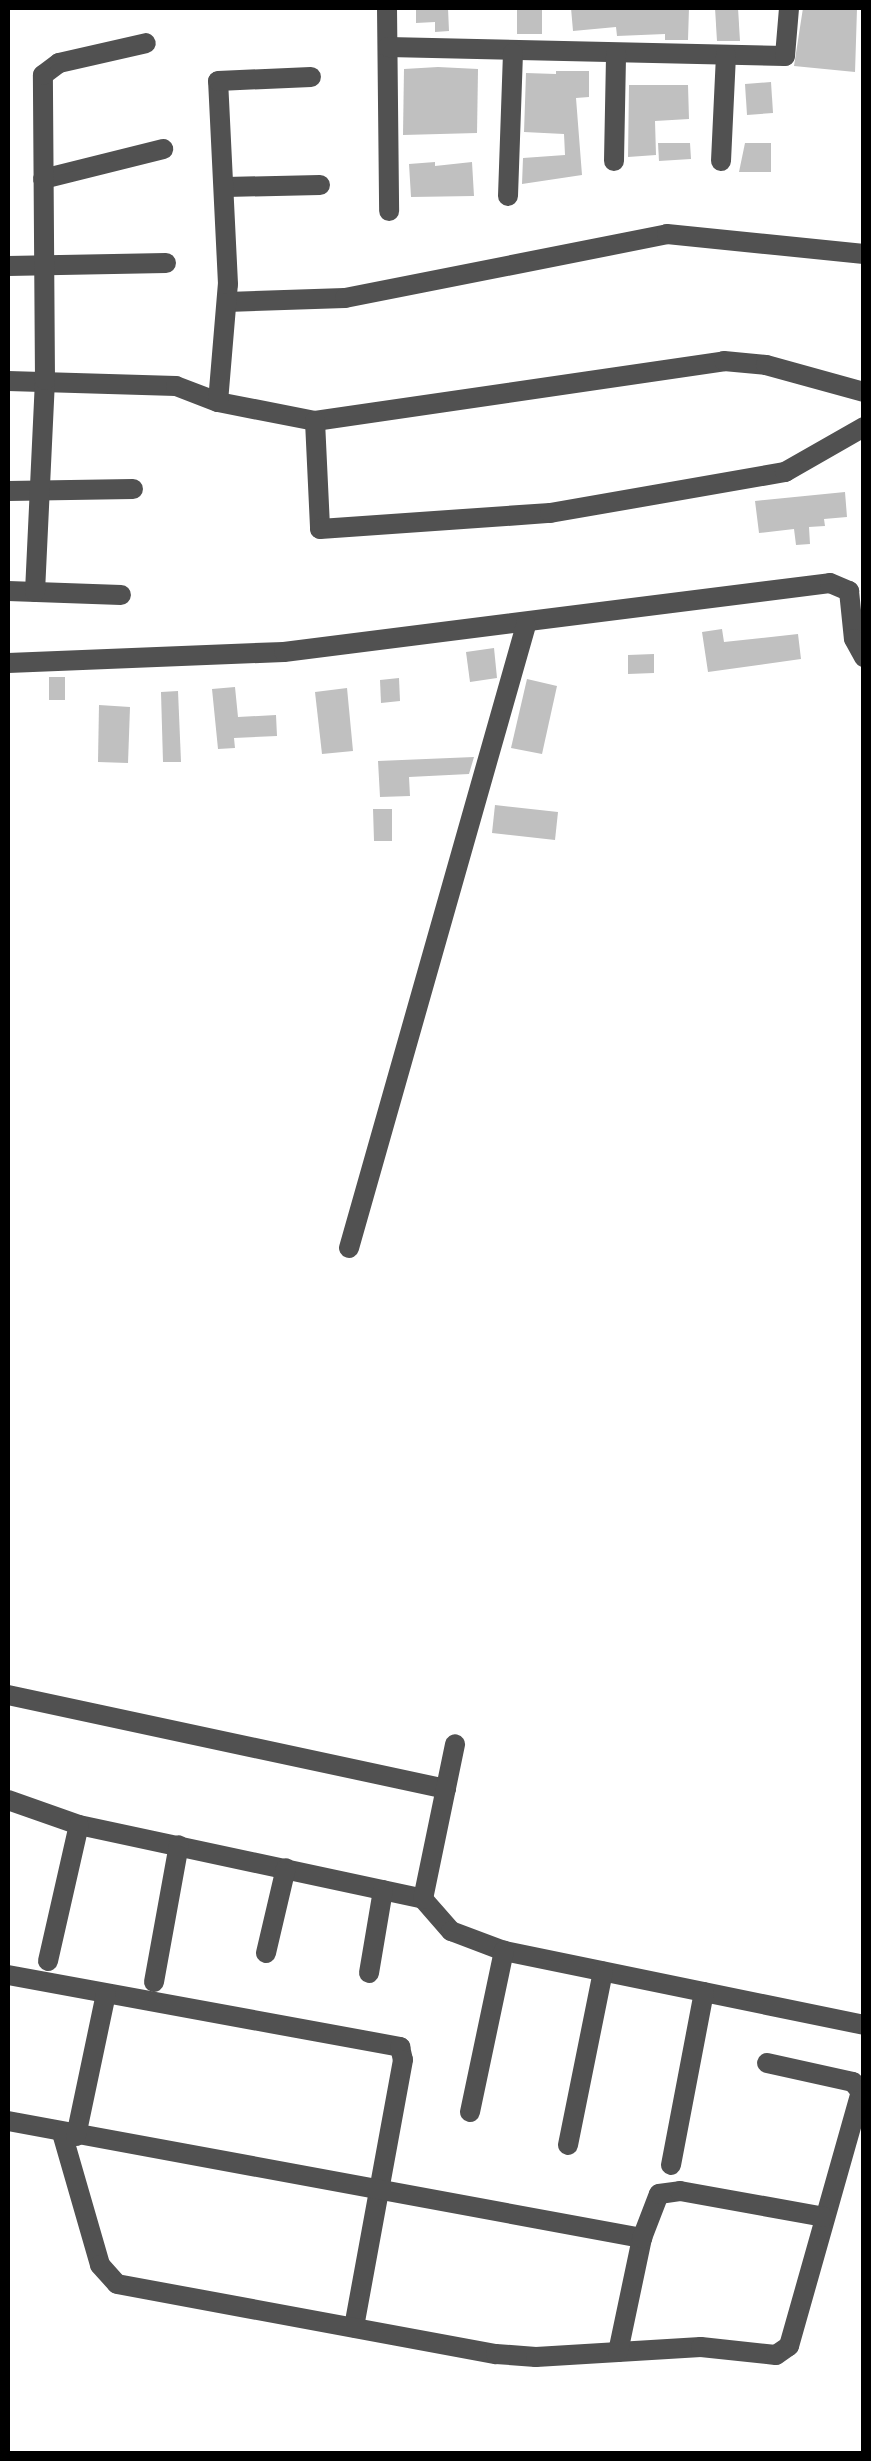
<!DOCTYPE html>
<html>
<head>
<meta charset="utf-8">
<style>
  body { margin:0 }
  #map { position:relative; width:871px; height:2461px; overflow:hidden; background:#fff; font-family:"Open Sans",sans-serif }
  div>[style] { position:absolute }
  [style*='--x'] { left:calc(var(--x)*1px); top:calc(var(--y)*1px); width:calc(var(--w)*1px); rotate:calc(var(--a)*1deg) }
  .building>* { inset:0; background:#c0c0c0 }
  .street>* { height:20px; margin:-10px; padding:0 10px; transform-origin:10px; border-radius:10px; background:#515151 }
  span { translate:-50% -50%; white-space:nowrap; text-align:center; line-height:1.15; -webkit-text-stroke:9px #fff; paint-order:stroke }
  .frame { position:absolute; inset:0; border:10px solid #000; pointer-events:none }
</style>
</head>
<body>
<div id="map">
  <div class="building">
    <div style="clip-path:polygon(416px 8px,448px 8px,449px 31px,435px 32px,435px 22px,416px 23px)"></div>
    <div style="clip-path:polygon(517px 8px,542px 8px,542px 34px,517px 34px)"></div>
    <div style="clip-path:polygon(571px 8px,689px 8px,688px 40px,665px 40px,665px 34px,617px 36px,616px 27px,573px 31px)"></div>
    <div style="clip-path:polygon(715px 8px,738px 8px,740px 41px,717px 41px)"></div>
    <div style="clip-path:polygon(803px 8px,857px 8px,855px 72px,794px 66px)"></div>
    <div style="clip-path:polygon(438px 67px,478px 69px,477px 133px,403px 135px,404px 69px)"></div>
    <div style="clip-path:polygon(556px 71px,589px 71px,589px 97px,576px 98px,582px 175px,522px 184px,523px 158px,565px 155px,564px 134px,524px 132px,526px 73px,556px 74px)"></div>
    <div style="clip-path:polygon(771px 82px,773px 113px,747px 115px,745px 84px)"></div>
    <div style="clip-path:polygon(629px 85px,688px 85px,689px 119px,655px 121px,656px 155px,628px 157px)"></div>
    <div style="clip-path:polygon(658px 143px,690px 143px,691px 159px,659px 161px)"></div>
    <div style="clip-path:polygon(745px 143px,771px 143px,771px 172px,739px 172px)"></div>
    <div style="clip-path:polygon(435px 162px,435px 166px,472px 162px,474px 196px,411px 197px,409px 164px)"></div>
    <div style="clip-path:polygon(845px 492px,847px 517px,824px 519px,825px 526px,809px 527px,810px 544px,796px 545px,794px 529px,759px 533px,755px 501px)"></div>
    <div style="clip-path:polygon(722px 629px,724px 642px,798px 634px,801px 659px,708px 672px,702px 632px)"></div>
    <div style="clip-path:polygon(494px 648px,497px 678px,470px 682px,466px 652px)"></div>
    <div style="clip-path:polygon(654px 654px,654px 673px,628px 674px,628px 655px)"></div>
    <div style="clip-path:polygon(49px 677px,65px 677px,65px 700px,49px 700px)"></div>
    <div style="clip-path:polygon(399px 678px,400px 701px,381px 703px,380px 680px)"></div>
    <div style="clip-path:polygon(527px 679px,557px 686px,542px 754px,511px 748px)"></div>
    <div style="clip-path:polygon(235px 687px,238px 717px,276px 715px,277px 736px,234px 738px,235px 748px,218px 749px,212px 689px)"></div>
    <div style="clip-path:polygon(347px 688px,353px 751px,322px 754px,315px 692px)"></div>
    <div style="clip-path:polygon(178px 691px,181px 762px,163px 762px,161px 692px)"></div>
    <div style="clip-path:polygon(99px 705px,130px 707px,128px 763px,98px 762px)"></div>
    <div style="clip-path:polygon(474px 757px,469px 774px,409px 777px,410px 796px,380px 797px,378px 761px)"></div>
    <div style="clip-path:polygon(495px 805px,558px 812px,555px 840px,492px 833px)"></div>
    <div style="clip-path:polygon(373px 809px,392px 809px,392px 841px,374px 841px)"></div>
  </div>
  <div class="street">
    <div style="--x:387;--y:8;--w:203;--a:89.4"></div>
    <div style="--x:388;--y:47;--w:397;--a:1.3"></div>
    <div style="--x:785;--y:56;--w:48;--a:-85.2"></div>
    <div style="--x:614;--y:161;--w:107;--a:-88.9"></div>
    <div style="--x:721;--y:161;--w:106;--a:-87.3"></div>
    <div style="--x:43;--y:179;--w:124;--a:-14"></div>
    <div style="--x:226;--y:187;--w:94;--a:-1.2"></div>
    <div style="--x:508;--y:196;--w:143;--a:-88"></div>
    <div style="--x:8;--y:266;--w:158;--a:-1.1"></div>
    <div style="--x:227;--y:302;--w:118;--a:-1.9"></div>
    <div style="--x:345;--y:298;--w:328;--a:-11.2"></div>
    <div style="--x:667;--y:234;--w:198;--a:5.8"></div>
    <div style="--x:8;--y:381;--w:168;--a:1.7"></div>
    <div style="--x:176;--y:386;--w:45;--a:20.9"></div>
    <div style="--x:218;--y:402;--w:99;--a:11.1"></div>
    <div style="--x:315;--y:421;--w:413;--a:-8.3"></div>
    <div style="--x:724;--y:361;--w:42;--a:5.4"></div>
    <div style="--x:766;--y:365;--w:102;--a:15.4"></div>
    <div style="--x:218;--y:402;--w:118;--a:-85.2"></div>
    <div style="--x:228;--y:284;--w:203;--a:-92.8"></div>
    <div style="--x:218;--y:81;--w:93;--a:-2.5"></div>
    <div style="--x:315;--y:421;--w:108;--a:87.3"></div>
    <div style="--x:320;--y:529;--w:231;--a:-4"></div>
    <div style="--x:550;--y:513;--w:239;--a:-9.9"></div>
    <div style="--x:785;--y:472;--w:91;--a:-29.7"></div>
    <div style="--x:8;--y:491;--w:125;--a:-0.9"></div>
    <div style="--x:8;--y:591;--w:113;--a:2"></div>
    <div style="--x:35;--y:592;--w:212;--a:-87.3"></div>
    <div style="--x:45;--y:380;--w:305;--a:-90.4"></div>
    <div style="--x:43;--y:75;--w:20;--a:-37"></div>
    <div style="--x:59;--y:63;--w:89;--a:-12.9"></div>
    <div style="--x:8;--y:663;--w:276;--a:-2.3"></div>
    <div style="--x:284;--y:652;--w:550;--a:-7.2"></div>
    <div style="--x:830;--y:583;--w:21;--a:23"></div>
    <div style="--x:849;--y:591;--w:48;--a:84.1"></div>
    <div style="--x:854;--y:639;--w:21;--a:61"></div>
    <div style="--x:349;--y:1248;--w:648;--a:-74.14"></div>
    <div style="--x:8;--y:1695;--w:448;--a:12.1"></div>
    <div style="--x:8;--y:1800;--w:75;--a:19.4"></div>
    <div style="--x:79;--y:1825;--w:352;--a:12.1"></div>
    <div style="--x:423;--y:1899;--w:43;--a:48.8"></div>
    <div style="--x:451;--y:1931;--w:57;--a:20.7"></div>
    <div style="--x:504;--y:1951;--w:368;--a:11.6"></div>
    <div style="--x:423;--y:1899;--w:158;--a:-78.3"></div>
    <div style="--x:266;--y:1953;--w:87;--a:-76.8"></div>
    <div style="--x:48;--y:1961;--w:139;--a:-77.2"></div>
    <div style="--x:369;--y:1973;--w:84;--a:-80.4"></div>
    <div style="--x:8;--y:1975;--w:399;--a:10.4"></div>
    <div style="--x:400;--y:2047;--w:13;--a:77"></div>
    <div style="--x:403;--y:2060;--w:272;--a:100.4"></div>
    <div style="--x:154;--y:1982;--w:139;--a:-79.7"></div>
    <div style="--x:470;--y:2112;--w:165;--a:-78.1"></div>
    <div style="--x:8;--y:2121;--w:645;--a:10.46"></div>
    <div style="--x:62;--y:2133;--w:137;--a:73.9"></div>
    <div style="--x:100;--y:2265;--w:25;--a:48"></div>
    <div style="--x:117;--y:2284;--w:385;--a:10.5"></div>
    <div style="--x:496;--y:2354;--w:40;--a:4.3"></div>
    <div style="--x:536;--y:2357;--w:165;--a:-3.5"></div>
    <div style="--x:701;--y:2347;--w:75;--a:6.1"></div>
    <div style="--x:776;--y:2355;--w:16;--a:-35"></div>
    <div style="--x:789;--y:2346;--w:264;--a:-74.2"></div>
    <div style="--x:861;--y:2092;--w:13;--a:-129"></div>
    <div style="--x:853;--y:2082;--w:88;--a:-167.5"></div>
    <div style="--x:76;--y:2136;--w:145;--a:-78.1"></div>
    <div style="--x:568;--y:2145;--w:177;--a:-78.6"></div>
    <div style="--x:671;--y:2165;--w:176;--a:-79.2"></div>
    <div style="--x:618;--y:2352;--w:116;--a:-78.1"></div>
    <div style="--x:642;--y:2238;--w:47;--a:-68.9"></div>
    <div style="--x:659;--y:2194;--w:21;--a:-8"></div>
    <div style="--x:680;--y:2191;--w:146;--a:10.2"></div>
  </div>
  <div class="frame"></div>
</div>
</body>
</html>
